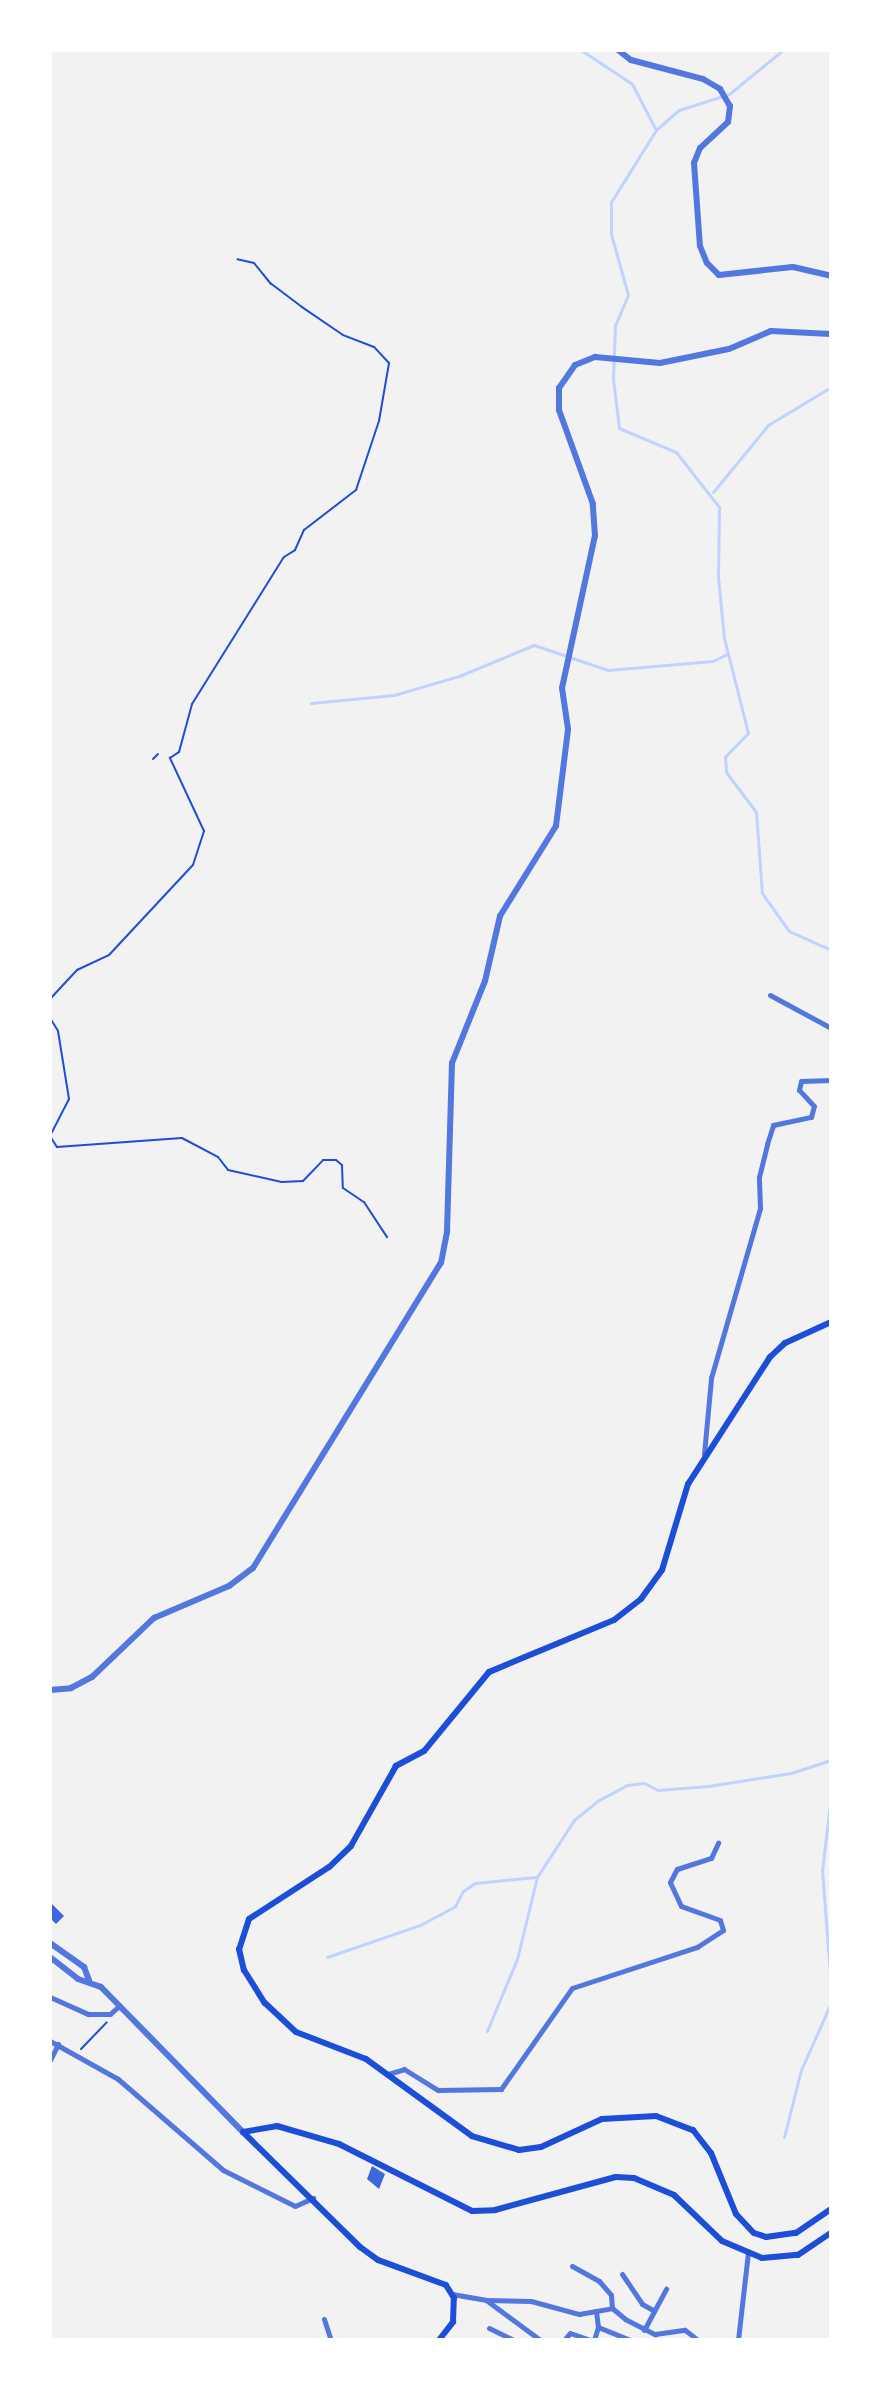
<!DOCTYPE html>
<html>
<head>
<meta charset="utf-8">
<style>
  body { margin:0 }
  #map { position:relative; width:881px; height:2390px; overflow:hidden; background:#f2f2f2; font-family:"DM Sans",sans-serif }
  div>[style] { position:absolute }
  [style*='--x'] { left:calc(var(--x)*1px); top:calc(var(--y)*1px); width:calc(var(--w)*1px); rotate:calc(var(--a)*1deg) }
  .stream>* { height:3px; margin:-1.5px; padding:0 1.5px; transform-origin:1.5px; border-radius:1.5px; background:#bfd3fe }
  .building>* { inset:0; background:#3d67dc }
  .path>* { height:2px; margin:-1px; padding:0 1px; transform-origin:1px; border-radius:1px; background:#1d4ed8 }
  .minor>* { height:5px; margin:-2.5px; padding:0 2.5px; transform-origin:2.5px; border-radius:2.5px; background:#5277de }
  .tertiary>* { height:6px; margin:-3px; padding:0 3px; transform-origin:3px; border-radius:3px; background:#5277de }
  .secondary>* { height:6px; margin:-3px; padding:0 3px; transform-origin:3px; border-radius:3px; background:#1d4ed8 }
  span { translate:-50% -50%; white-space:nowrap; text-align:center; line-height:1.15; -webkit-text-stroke:8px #fff; paint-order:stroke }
  .frame { position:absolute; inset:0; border:52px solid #fff; pointer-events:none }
</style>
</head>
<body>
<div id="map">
  <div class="stream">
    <div style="--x:581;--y:50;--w:61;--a:33.7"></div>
    <div style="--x:632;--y:84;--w:52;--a:62.4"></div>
    <div style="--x:656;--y:130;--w:85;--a:122"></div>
    <div style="--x:611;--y:202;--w:32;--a:90"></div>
    <div style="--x:611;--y:234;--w:63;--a:74.4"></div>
    <div style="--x:628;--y:295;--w:33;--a:113"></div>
    <div style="--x:615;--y:325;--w:54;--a:92.1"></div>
    <div style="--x:613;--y:379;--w:49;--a:83"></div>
    <div style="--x:619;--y:428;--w:62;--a:22.8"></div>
    <div style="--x:676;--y:452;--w:70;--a:52"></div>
    <div style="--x:719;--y:507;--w:70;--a:90.8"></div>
    <div style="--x:718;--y:577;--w:61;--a:84.4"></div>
    <div style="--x:724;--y:638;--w:98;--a:75.8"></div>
    <div style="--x:748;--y:733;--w:33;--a:134"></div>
    <div style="--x:725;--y:757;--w:15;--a:86"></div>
    <div style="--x:726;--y:772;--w:50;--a:53.1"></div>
    <div style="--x:756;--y:812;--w:81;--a:85.8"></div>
    <div style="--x:762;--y:893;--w:47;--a:54.6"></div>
    <div style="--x:789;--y:931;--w:46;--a:24.3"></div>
    <div style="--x:657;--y:129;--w:29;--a:-41"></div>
    <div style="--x:679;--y:110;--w:52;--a:-17.7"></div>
    <div style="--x:729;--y:94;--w:70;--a:-39.2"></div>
    <div style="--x:713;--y:492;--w:87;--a:-50.6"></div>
    <div style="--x:768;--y:425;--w:74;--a:-31.1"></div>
    <div style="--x:311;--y:703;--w:83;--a:-5.5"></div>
    <div style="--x:394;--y:695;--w:68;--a:-16.3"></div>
    <div style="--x:459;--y:676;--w:81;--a:-22.5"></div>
    <div style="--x:534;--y:645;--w:78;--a:18.7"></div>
    <div style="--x:608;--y:670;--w:105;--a:-4.9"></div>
    <div style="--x:713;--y:661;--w:16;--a:-27"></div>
    <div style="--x:831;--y:1795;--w:76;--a:96.8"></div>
    <div style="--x:822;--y:1870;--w:118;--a:85.6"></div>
    <div style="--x:327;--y:1957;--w:98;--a:-19"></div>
    <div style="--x:420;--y:1925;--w:40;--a:-28"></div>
    <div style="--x:455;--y:1906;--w:17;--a:-62"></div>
    <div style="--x:463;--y:1891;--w:14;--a:-34"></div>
    <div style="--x:475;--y:1883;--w:61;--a:-5.6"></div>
    <div style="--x:487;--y:2031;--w:78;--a:-67.4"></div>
    <div style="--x:517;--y:1959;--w:84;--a:-76.3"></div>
    <div style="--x:537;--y:1877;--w:68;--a:-57"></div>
    <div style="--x:574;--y:1820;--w:32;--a:-39"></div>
    <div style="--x:599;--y:1800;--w:32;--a:-28"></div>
    <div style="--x:627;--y:1785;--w:17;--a:-7"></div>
    <div style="--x:644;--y:1783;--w:16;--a:27"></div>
    <div style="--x:658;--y:1790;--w:50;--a:-4.6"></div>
    <div style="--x:708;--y:1786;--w:84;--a:-8.9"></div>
    <div style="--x:791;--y:1773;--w:42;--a:-18"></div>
    <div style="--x:784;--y:2137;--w:69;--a:-75.8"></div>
    <div style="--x:801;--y:2070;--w:71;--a:-66"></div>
    <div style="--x:830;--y:2005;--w:14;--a:-86"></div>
  </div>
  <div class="building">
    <div style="clip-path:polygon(50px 1902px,64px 1916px,56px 1924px,50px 1918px)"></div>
    <div style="clip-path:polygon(372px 2166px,385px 2174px,379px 2189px,367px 2179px)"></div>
  </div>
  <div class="path">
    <div style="--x:153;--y:759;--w:7;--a:-45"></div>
    <div style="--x:50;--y:999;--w:40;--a:-47"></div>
    <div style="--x:77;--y:970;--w:35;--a:-25"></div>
    <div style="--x:109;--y:955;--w:123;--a:-47"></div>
    <div style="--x:193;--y:865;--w:36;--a:-72"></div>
    <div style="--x:204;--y:831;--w:81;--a:-115"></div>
    <div style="--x:170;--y:758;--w:11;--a:-34"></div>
    <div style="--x:179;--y:752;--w:50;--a:-74.8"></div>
    <div style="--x:192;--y:704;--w:173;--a:-58"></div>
    <div style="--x:284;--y:557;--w:13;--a:-32"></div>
    <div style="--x:295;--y:550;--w:22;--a:-66"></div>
    <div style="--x:304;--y:530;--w:66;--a:-37.6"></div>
    <div style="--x:356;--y:490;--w:73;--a:-71.6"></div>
    <div style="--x:379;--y:421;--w:59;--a:-80.2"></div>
    <div style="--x:389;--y:363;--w:22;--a:-133"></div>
    <div style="--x:374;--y:347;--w:33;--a:-159"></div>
    <div style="--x:343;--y:335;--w:50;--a:-145.7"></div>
    <div style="--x:302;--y:307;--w:39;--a:-143"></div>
    <div style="--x:271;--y:284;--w:27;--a:-129"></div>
    <div style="--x:254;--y:263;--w:17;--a:-167"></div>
    <div style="--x:50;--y:1018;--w:15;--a:58"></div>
    <div style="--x:58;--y:1031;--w:69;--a:80.8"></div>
    <div style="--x:69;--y:1099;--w:42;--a:117.2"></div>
    <div style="--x:50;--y:1136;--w:13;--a:58"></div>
    <div style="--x:57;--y:1147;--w:125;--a:-4.1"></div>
    <div style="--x:182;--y:1138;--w:41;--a:27.8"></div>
    <div style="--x:218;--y:1157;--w:16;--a:52"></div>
    <div style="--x:228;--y:1170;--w:55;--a:12.5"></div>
    <div style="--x:282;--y:1182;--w:21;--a:-3"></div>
    <div style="--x:303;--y:1181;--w:29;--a:-46"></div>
    <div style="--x:323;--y:1160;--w:13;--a:0"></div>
    <div style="--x:336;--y:1160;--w:8;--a:40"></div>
    <div style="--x:342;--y:1165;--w:23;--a:88"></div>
    <div style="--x:343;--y:1188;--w:25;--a:34"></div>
    <div style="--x:364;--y:1202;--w:42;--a:56.7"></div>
    <div style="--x:81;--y:2049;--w:37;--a:-46"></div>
  </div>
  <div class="minor">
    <div style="--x:770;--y:995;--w:69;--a:28.4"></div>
    <div style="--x:704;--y:1454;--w:76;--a:-84.7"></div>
    <div style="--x:711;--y:1378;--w:177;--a:-73.9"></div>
    <div style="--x:760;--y:1208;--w:31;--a:-92"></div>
    <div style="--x:759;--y:1177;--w:34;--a:-76"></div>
    <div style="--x:767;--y:1144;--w:20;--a:-72"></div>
    <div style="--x:773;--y:1125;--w:39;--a:-12"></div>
    <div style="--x:811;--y:1117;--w:11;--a:-75"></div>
    <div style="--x:814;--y:1106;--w:22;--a:-133"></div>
    <div style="--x:799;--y:1090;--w:9;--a:-77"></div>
    <div style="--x:801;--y:1081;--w:30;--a:-2"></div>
    <div style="--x:50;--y:1997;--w:42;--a:24.1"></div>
    <div style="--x:88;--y:2014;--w:22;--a:0"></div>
    <div style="--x:110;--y:2014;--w:13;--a:-42"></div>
    <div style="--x:50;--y:2041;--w:78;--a:29.2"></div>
    <div style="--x:118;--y:2079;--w:139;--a:40.9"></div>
    <div style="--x:223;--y:2170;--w:80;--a:26.6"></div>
    <div style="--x:295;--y:2206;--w:20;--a:-24"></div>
    <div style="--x:50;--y:2060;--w:18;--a:-63"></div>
    <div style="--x:388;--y:2074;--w:17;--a:-17"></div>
    <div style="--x:404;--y:2069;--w:40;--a:32"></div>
    <div style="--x:438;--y:2090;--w:63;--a:-0.9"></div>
    <div style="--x:501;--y:2089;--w:123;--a:-54.9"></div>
    <div style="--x:572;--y:1988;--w:132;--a:-18.2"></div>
    <div style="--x:697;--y:1947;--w:31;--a:-33"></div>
    <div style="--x:723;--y:1930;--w:10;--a:-107"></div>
    <div style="--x:720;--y:1920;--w:41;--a:-160.3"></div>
    <div style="--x:681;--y:1906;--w:26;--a:-115"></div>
    <div style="--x:670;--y:1882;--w:15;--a:-62"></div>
    <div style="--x:677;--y:1869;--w:36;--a:-18"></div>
    <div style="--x:711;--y:1858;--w:17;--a:-65"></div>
    <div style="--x:572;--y:2266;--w:31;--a:29"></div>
    <div style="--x:599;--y:2281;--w:18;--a:49"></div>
    <div style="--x:611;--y:2295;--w:13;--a:86"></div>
    <div style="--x:612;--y:2308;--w:17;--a:40"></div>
    <div style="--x:625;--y:2319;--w:34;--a:27"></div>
    <div style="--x:655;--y:2334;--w:30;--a:-8"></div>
    <div style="--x:685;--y:2330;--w:16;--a:38"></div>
    <div style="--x:622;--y:2274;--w:36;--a:56"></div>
    <div style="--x:642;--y:2304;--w:13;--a:29"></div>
    <div style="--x:452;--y:2294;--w:35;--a:10"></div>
    <div style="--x:486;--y:2300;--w:67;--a:36.5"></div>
    <div style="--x:486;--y:2300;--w:45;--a:1.3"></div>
    <div style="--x:531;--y:2301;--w:50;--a:15.2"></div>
    <div style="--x:579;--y:2314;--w:34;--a:-10"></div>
    <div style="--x:596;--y:2311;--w:16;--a:83"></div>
    <div style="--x:324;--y:2319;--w:22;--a:72"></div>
    <div style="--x:489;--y:2328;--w:28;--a:26"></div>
    <div style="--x:644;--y:2330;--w:47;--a:-61.8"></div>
    <div style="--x:564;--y:2340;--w:9;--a:-49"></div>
    <div style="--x:570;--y:2333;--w:21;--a:19"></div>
    <div style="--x:594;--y:2340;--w:14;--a:-73"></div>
    <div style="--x:598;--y:2327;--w:35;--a:22"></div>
    <div style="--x:738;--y:2340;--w:89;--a:-83.5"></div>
  </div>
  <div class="tertiary">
    <div style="--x:618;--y:50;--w:16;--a:38"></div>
    <div style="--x:631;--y:60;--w:74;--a:14.8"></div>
    <div style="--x:703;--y:79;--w:20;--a:30"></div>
    <div style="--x:720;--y:89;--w:20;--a:60"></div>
    <div style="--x:730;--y:106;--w:16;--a:97"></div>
    <div style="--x:728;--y:122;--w:38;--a:137"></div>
    <div style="--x:700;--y:148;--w:16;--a:112"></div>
    <div style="--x:694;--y:163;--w:83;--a:85.9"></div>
    <div style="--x:700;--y:246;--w:18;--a:68"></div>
    <div style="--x:707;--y:263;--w:17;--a:45"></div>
    <div style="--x:719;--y:275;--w:74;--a:-6.2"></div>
    <div style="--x:793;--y:267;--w:39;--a:13"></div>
    <div style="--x:50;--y:1690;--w:21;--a:-5"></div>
    <div style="--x:71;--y:1688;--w:24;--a:-28"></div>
    <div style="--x:92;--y:1677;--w:86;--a:-43.6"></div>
    <div style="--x:154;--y:1618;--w:82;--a:-23.1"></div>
    <div style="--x:229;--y:1586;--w:30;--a:-37"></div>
    <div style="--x:253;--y:1568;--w:358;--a:-58.4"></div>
    <div style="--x:441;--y:1263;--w:33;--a:-79"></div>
    <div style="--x:447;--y:1231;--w:168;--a:-88.3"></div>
    <div style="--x:452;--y:1063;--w:88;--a:-68.1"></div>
    <div style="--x:485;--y:981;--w:67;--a:-77"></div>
    <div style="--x:500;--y:916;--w:106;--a:-58.1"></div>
    <div style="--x:556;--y:826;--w:98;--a:-82.9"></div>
    <div style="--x:568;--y:729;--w:41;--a:-98.3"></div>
    <div style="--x:562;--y:688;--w:156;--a:-77.8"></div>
    <div style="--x:595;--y:536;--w:32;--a:-94"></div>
    <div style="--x:593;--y:504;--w:100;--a:-109.9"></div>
    <div style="--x:559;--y:410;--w:22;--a:-90"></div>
    <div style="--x:559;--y:388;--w:28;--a:-55"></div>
    <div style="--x:575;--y:365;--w:22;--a:-22"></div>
    <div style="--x:595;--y:357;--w:65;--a:5.3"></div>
    <div style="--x:660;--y:363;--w:70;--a:-11.5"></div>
    <div style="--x:729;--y:349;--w:46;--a:-23.2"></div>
    <div style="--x:771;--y:331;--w:60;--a:2.9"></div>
    <div style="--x:50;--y:1943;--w:42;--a:35.2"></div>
    <div style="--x:84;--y:1967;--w:14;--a:69"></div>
    <div style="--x:50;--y:1957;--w:36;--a:38"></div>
    <div style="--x:78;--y:1979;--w:24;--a:19"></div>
    <div style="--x:101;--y:1987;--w:203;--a:45.6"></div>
  </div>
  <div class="secondary">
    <div style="--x:831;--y:1322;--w:51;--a:155.5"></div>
    <div style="--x:785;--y:1343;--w:21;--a:137"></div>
    <div style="--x:770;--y:1357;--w:151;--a:122.8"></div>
    <div style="--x:688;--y:1484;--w:90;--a:106.8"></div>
    <div style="--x:662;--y:1570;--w:36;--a:126"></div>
    <div style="--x:641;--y:1599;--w:34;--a:142"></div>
    <div style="--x:614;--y:1620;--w:135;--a:157.4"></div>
    <div style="--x:489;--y:1672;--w:102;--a:129.4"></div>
    <div style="--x:424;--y:1751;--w:32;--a:152"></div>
    <div style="--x:396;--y:1766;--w:92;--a:119.4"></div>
    <div style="--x:351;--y:1846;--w:30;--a:136"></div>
    <div style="--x:329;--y:1867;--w:95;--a:147"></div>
    <div style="--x:249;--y:1919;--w:32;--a:108"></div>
    <div style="--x:239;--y:1949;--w:22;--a:77"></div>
    <div style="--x:244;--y:1970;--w:39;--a:58"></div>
    <div style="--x:265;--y:2003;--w:42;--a:43.1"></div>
    <div style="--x:296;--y:2032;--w:75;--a:21.1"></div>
    <div style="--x:366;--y:2059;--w:131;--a:36"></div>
    <div style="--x:472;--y:2136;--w:49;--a:16.6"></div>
    <div style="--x:519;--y:2150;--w:22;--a:-8"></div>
    <div style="--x:541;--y:2147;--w:67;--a:-24.7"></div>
    <div style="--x:602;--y:2119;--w:54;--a:-3.2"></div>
    <div style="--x:656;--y:2116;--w:40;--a:21"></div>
    <div style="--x:693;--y:2130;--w:29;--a:52"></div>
    <div style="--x:711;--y:2153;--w:66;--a:67.7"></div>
    <div style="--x:736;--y:2214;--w:26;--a:47"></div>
    <div style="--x:754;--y:2233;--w:13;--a:18"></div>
    <div style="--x:766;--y:2237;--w:30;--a:-8"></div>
    <div style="--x:796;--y:2233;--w:42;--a:-34.4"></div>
    <div style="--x:439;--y:2340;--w:23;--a:-52"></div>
    <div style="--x:453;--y:2322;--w:24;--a:-88"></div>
    <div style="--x:454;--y:2298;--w:15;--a:-122"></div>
    <div style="--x:446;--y:2285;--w:72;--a:-159.8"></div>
    <div style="--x:378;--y:2260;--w:22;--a:-144"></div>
    <div style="--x:360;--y:2247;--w:164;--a:-135.5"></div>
    <div style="--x:243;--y:2132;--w:35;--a:-10"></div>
    <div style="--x:277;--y:2126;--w:65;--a:16.2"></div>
    <div style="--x:339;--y:2144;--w:149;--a:26.7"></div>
    <div style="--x:472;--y:2211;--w:23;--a:-2"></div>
    <div style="--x:495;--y:2210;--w:125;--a:-15.3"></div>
    <div style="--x:616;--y:2177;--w:18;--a:3"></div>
    <div style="--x:634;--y:2178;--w:43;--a:23"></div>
    <div style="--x:674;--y:2195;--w:66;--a:43.8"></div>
    <div style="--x:722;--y:2241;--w:43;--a:23"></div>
    <div style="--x:762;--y:2258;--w:36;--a:-5"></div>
    <div style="--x:798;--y:2255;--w:40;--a:-34"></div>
  </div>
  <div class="frame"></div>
</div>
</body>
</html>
